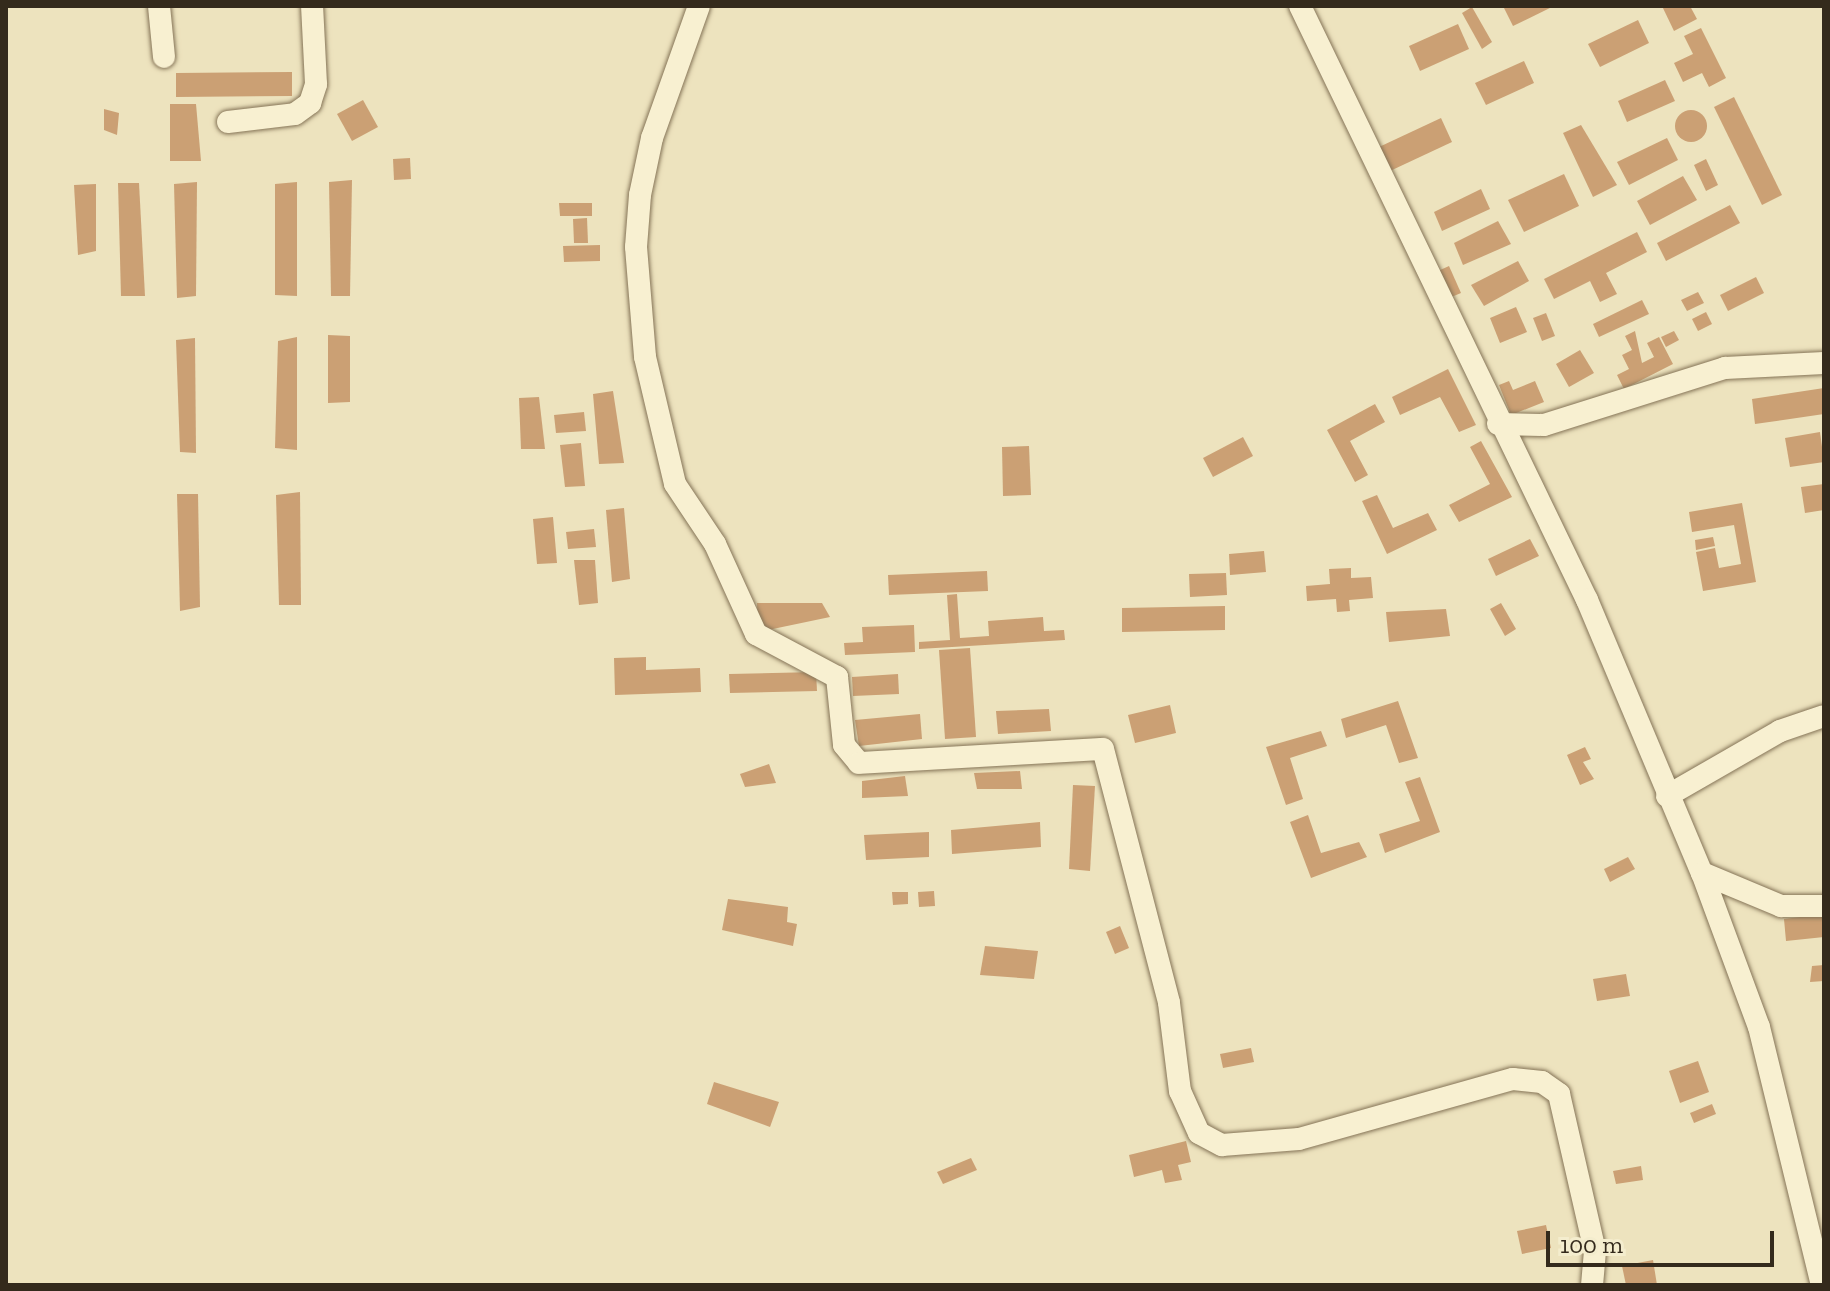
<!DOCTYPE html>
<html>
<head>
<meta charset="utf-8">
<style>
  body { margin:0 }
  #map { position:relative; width:1830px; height:1291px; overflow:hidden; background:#ede3be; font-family:"Zilla Slab",serif }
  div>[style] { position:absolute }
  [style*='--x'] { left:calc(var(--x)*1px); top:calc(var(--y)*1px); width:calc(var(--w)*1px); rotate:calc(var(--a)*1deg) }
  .building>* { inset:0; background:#cba074 }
  .round { border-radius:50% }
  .roads { filter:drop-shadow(0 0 2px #857457) drop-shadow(0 0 2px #857457) }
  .minor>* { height:22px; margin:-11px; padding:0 11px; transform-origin:11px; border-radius:11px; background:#f8f0d1 }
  span { translate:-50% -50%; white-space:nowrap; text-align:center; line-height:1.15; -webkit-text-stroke:6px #f4edce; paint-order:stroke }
  .frame { position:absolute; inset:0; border:8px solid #342a1c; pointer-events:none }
  .scale { position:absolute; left:1546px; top:1231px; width:228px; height:36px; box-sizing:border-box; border:4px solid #342a1c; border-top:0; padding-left:10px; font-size:24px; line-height:28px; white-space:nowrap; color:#342a1c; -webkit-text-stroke:6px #f4edce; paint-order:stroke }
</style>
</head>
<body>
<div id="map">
  <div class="building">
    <div style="clip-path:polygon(1503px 6px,1554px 6px,1513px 26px)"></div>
    <div style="clip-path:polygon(1662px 6px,1690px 6px,1697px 19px,1674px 31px)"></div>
    <div style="clip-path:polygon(1472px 7px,1492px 42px,1482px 49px,1462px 13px)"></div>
    <div style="clip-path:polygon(1638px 20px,1649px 43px,1600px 67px,1588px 44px)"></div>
    <div style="clip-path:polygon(1458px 24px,1469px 49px,1420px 71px,1409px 46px)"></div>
    <div style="clip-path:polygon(1701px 28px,1726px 78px,1709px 87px,1702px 73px,1683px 82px,1674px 63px,1693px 54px,1684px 36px)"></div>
    <div style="clip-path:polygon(1524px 61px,1534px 83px,1486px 105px,1475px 83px)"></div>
    <div style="clip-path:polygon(292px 72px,292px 96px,176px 97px,176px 73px)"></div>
    <div style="clip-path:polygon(1665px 80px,1675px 101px,1627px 122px,1618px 101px)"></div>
    <div style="clip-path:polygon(1734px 97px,1782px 195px,1762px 205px,1714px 107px)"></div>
    <div style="clip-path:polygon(363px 100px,378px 127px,352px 141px,337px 114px)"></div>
    <div style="clip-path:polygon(170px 104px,196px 104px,201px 161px,170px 161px)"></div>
    <div style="clip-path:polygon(104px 109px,119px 113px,117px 135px,104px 130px)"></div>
    <div class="round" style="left:1675px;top:110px;width:32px;height:32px"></div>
    <div style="clip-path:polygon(1441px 118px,1452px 142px,1390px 171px,1379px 147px)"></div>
    <div style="clip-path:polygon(1581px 125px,1617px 185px,1593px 197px,1563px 133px)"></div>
    <div style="clip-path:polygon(1667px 138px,1678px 160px,1629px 185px,1617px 162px)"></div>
    <div style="clip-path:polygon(410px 158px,411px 179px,394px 180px,393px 159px)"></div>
    <div style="clip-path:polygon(1706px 159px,1718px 185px,1706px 191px,1694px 165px)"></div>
    <div style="clip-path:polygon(1564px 174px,1579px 206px,1524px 232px,1508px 200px)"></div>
    <div style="clip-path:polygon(1683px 176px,1697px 200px,1650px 225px,1637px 201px)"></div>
    <div style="clip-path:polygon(352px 180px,350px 296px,331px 296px,329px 182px)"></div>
    <div style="clip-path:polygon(197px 182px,196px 296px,177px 298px,174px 184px)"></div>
    <div style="clip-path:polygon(297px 182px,297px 296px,275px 295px,275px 184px)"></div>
    <div style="clip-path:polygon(118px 183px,139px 183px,145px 296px,121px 296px)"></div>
    <div style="clip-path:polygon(96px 184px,96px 251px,78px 255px,74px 185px)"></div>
    <div style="clip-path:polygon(1481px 189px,1490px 209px,1442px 231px,1434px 212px)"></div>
    <div style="clip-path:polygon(559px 203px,592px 203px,592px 216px,560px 216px)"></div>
    <div style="clip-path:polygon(1730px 205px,1740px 223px,1666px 261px,1657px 243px)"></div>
    <div style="clip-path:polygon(587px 218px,588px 243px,574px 243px,573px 219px)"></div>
    <div style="clip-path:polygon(1498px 221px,1511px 244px,1463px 265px,1454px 243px)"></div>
    <div style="clip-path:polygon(1637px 232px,1647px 252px,1606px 273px,1617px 294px,1600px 302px,1590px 281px,1554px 299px,1544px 279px)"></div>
    <div style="clip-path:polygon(600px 245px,600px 261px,564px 262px,563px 246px)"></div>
    <div style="clip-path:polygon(1518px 261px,1529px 281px,1484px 306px,1471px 285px)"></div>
    <div style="clip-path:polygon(1449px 266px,1461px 293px,1449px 298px,1438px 271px)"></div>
    <div style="clip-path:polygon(1756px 277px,1764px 293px,1728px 311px,1720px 295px)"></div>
    <div style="clip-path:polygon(1698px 292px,1704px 303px,1687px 311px,1681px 300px)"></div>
    <div style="clip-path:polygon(1642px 300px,1649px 314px,1599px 337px,1593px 324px)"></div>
    <div style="clip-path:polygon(1516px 307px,1527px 332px,1500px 343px,1490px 318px)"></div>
    <div style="clip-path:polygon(1706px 312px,1712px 324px,1698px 331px,1692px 319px)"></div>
    <div style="clip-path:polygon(1546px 313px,1555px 336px,1542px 341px,1533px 318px)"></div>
    <div style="clip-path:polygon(1635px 331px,1642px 363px,1654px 357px,1647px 343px,1659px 337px,1673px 364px,1624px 389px,1617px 375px,1629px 369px,1622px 355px,1632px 350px,1625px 336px)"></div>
    <div style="clip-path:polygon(1674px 331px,1679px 340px,1666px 347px,1661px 337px)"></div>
    <div style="clip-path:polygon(328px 335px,350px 336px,350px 402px,328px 403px)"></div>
    <div style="clip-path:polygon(297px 337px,297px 450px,275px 448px,278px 341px)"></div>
    <div style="clip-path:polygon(195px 338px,196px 453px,180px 452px,176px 340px)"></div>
    <div style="clip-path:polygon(1580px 350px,1594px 373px,1569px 387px,1556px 364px)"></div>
    <div style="clip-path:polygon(1448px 369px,1476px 425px,1459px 432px,1440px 397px,1400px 415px,1392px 397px)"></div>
    <div style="clip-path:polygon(1509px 381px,1513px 390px,1535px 381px,1544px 402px,1511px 415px,1499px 385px)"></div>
    <div style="clip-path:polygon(1824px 388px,1824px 414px,1755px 424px,1752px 399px)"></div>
    <div style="clip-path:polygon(613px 391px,624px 463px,599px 464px,593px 394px)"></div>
    <div style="clip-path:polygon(539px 397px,545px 449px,521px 449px,519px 398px)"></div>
    <div style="clip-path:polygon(1375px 404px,1385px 422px,1350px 441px,1368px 475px,1355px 482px,1327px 430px)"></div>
    <div style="clip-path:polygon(584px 412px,586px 431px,556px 433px,554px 415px)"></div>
    <div style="clip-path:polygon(1820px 432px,1824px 462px,1790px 467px,1785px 438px)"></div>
    <div style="clip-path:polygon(1243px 437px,1253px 456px,1213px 477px,1203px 458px)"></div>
    <div style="clip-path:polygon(1481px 441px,1512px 497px,1459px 522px,1449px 505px,1490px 484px,1470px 447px)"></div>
    <div style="clip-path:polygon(581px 443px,585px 486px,565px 487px,560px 445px)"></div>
    <div style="clip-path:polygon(1029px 446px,1031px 495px,1003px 496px,1002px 447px)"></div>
    <div style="clip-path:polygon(1824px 484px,1824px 510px,1805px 513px,1801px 487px)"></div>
    <div style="clip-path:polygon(300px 492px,301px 605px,279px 605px,276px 495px)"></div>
    <div style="clip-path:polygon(177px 494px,198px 494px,200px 607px,180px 611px)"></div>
    <div style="clip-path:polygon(1377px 495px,1393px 528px,1428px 513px,1437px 530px,1387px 554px,1362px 501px)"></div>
    <div style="clip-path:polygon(1742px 503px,1756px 582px,1703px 591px,1696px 552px,1715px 548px,1719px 568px,1741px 564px,1734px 525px,1692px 532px,1689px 512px)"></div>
    <div style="clip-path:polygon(624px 508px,630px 579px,612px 582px,606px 510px)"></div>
    <div style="clip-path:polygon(553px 517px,557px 563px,537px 564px,533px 519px)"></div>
    <div style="clip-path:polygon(594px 529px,596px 547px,568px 549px,566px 532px)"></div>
    <div style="clip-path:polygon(1713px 537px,1715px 546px,1696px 550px,1695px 540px)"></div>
    <div style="clip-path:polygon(1530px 539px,1539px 556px,1496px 576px,1488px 559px)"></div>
    <div style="clip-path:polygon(1264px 551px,1266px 572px,1230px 575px,1229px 554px)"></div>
    <div style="clip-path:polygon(574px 560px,595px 560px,598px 603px,579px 605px)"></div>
    <div style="clip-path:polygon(1351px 568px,1351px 578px,1371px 577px,1373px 598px,1349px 600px,1350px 611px,1337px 612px,1336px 599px,1307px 601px,1306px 586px,1330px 584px,1329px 569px)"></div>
    <div style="clip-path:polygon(987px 571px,988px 591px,889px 595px,888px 575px)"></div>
    <div style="clip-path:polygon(1226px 573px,1227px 595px,1190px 597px,1189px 574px)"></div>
    <div style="clip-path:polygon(957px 594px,960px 638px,989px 636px,988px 621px,1043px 617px,1044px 631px,1064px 630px,1065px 640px,919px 649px,919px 642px,950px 640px,947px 595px)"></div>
    <div style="clip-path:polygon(757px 603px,822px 603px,830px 617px,758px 632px)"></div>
    <div style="clip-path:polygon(1501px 603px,1516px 629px,1505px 636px,1490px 609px)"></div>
    <div style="clip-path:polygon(1225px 606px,1225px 630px,1122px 632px,1122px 608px)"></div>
    <div style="clip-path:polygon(1446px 609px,1450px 636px,1389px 642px,1386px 612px)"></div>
    <div style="clip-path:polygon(914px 625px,915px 652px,845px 655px,844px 643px,863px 642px,862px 627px)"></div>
    <div style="clip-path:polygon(970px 648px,976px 737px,945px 739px,939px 650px)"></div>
    <div style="clip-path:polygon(646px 657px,646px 670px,700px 668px,701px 692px,615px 695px,614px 658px)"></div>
    <div style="clip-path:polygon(816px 672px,817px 691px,730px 693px,729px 674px)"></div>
    <div style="clip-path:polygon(898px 674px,899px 694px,853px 696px,852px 677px)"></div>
    <div style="clip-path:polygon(1398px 701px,1418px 758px,1399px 763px,1386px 725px,1346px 738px,1341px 719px)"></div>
    <div style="clip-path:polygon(1170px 705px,1176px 733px,1135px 743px,1128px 715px)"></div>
    <div style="clip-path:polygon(1049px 709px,1051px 731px,998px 734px,996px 711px)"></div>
    <div style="clip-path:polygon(920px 714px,922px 739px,859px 746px,855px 720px)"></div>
    <div style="clip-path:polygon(1321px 731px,1327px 746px,1290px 758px,1303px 799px,1286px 805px,1266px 747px)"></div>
    <div style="clip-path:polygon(1585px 747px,1591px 759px,1583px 762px,1594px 779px,1580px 785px,1567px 755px)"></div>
    <div style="clip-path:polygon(769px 764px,776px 783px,745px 787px,740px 774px)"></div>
    <div style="clip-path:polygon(1020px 771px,1022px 789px,977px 789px,974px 773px)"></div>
    <div style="clip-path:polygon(905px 776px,908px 796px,862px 798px,862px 781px)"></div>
    <div style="clip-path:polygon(1420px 777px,1440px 832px,1385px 853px,1379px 834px,1420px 821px,1405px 782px)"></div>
    <div style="clip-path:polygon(1073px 785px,1095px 786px,1090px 871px,1069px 869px)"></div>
    <div style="clip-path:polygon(1308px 815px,1321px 853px,1359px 842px,1367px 857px,1311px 878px,1290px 822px)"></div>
    <div style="clip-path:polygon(1040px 822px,1041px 847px,952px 854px,951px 830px)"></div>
    <div style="clip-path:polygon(929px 832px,929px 857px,866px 860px,864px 835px)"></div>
    <div style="clip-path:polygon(1628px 857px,1635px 869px,1610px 882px,1604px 869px)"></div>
    <div style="clip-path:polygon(934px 891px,935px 906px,919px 907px,918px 892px)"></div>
    <div style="clip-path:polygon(892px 892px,908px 892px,908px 904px,893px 905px)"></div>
    <div style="clip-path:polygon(728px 899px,788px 907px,787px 922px,797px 924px,793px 946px,722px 930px)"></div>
    <div style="clip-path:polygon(1824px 914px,1824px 937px,1786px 941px,1784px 919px)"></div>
    <div style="clip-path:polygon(1120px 926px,1129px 948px,1115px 954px,1106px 932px)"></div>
    <div style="clip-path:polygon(985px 946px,1038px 951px,1034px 979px,980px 975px)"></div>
    <div style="clip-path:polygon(1824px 965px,1824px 981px,1810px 982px,1812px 966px)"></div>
    <div style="clip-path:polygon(1626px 974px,1630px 996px,1597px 1001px,1593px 979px)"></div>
    <div style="clip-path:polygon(1251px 1048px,1254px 1062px,1223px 1068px,1220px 1054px)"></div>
    <div style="clip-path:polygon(1698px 1061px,1709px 1092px,1680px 1103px,1669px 1071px)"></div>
    <div style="clip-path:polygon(714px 1082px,779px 1102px,770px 1127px,707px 1104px)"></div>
    <div style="clip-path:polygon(1712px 1104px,1716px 1114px,1694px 1123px,1690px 1113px)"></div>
    <div style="clip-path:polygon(1186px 1141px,1191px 1162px,1178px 1165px,1182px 1180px,1165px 1183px,1162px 1170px,1134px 1177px,1129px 1155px)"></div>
    <div style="clip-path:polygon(971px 1158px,977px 1170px,943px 1184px,937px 1172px)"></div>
    <div style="clip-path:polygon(1641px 1166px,1643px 1180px,1616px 1184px,1613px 1171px)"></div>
    <div style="clip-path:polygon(1546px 1225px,1551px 1248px,1522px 1254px,1517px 1231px)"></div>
    <div style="clip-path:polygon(1653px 1260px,1657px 1285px,1626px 1285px,1622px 1266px)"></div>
  </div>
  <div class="roads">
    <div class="minor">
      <div style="--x:159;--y:6;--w:51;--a:84.4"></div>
      <div style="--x:699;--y:6;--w:140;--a:109.6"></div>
      <div style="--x:652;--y:138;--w:58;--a:101.9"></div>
      <div style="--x:640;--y:195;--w:52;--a:94.4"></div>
      <div style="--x:636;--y:247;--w:110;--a:85.3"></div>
      <div style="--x:645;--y:357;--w:130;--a:76.7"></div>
      <div style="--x:675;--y:484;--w:72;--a:56.3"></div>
      <div style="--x:715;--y:544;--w:99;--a:65.5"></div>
      <div style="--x:756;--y:634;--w:92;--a:28"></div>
      <div style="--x:837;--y:677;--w:68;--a:84.1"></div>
      <div style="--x:844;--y:745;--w:23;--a:50"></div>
      <div style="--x:859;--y:763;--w:244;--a:-3.3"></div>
      <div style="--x:1103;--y:749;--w:262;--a:75.4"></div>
      <div style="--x:1169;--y:1003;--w:89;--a:82.9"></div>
      <div style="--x:1180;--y:1091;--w:46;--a:65.7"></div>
      <div style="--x:1199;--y:1133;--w:26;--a:28"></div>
      <div style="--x:1222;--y:1145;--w:77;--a:-4.5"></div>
      <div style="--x:1299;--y:1139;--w:222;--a:-15.7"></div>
      <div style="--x:1513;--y:1079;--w:29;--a:6"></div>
      <div style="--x:1542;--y:1082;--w:21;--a:35"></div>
      <div style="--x:1559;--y:1094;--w:161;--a:77.1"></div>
      <div style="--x:1595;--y:1251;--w:34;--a:95"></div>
      <div style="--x:1300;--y:6;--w:660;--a:64.21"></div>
      <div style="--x:1587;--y:600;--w:296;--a:67.2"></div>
      <div style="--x:1702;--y:873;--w:164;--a:69.7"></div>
      <div style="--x:1759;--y:1027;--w:266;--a:76.3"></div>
      <div style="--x:228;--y:122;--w:67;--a:-6.8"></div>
      <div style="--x:295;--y:114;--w:19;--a:-36"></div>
      <div style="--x:310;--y:103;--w:20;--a:-72"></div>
      <div style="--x:316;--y:84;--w:78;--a:-92.9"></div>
      <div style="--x:1498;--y:424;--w:46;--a:1.2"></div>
      <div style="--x:1544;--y:425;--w:190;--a:-17.5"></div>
      <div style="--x:1725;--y:368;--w:99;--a:-2.9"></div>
      <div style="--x:1667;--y:796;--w:130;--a:-29.9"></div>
      <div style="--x:1780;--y:731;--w:46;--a:-18.8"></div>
      <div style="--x:1702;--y:873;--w:86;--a:22.7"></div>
      <div style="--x:1781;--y:906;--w:43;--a:0"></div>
    </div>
  </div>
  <div class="frame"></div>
  <div class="scale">100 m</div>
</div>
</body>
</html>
